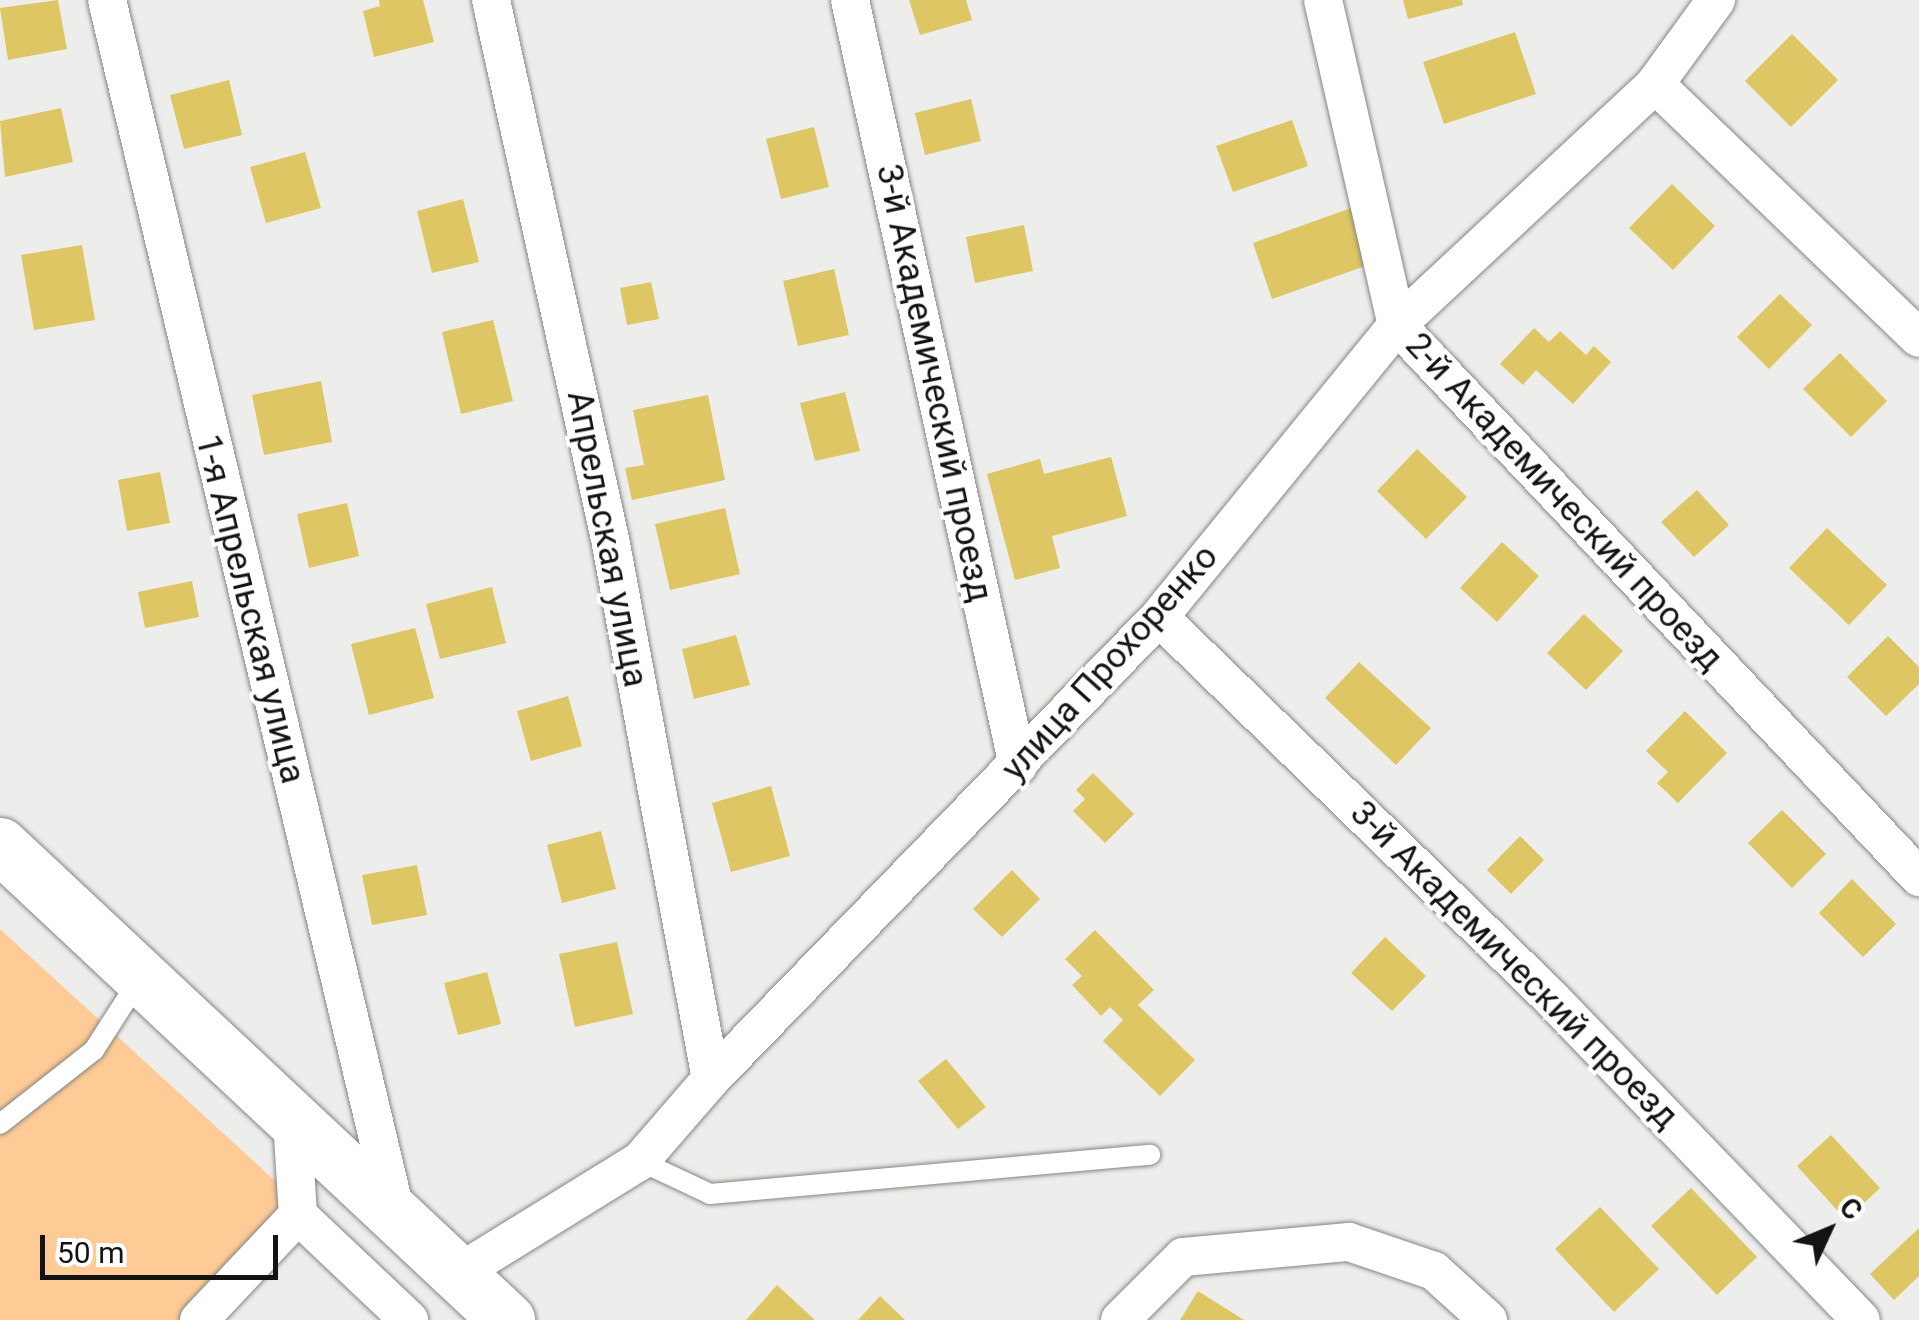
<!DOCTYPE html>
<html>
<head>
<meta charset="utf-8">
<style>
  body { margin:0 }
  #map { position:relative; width:1919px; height:1320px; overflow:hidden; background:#edeeeb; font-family:Roboto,sans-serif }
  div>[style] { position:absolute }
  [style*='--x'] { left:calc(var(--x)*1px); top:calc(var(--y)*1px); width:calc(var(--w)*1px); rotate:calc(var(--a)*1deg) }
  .green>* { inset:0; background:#feca96 }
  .building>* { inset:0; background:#ddc663 }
  .roads { filter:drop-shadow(0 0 2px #858683) drop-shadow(0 0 2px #858683) }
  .lane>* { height:20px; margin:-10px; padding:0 10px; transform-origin:10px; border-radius:10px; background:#fff }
  .street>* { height:38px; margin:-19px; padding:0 19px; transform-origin:19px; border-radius:19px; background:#fff }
  .secondary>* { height:55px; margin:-27.5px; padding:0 27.5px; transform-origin:27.5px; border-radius:27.5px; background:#fff }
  span { translate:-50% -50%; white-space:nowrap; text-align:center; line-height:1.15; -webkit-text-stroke:8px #fff; paint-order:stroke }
  .street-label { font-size:35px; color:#121312 }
  .north { position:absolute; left:1779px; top:1180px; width:100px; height:100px; -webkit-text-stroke:8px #fff; paint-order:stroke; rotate:46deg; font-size:28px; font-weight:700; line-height:40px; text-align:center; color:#121312 }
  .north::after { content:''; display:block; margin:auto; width:35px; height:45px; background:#121312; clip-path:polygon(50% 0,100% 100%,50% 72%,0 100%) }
  .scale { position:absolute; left:40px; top:1235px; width:238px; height:45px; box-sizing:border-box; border:5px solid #121312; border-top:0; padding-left:12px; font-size:30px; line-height:35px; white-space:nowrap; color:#121312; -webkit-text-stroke:8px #fff; paint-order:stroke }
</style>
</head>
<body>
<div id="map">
  <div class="green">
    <div style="clip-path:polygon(0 929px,271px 1177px,324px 1215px,221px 1320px,0 1320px)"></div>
  </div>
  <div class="building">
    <div style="clip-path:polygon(58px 0,67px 49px,8px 60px,0 8px)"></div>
    <div style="clip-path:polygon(379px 0,423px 0,434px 42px,374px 57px,363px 11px,380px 6px)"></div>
    <div style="clip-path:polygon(909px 0,966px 0,972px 20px,920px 35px)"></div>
    <div style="clip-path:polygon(1403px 0,1462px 0,1463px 5px,1408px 19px)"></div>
    <div style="clip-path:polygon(1515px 32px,1536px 94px,1444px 124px,1423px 62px)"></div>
    <div style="clip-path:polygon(1792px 34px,1838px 80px,1791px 127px,1745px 81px)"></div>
    <div style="clip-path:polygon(229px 80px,242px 135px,184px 149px,170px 95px)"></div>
    <div style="clip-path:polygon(971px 99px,981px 141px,925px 155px,915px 113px)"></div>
    <div style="clip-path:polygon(61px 108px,73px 162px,5px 177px,0 121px)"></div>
    <div style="clip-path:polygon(1292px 120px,1308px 166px,1233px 192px,1216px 146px)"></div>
    <div style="clip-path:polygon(814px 127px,829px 187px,781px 199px,766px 139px)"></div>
    <div style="clip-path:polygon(305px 152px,321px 208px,266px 223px,250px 167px)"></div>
    <div style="clip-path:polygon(1672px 184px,1715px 226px,1673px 270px,1629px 228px)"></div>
    <div style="clip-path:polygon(463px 199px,479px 262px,432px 273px,417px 211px)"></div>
    <div style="clip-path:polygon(1351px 208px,1371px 264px,1272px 299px,1253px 243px)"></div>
    <div style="clip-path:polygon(1024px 225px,1033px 271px,975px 283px,966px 237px)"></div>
    <div style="clip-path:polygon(82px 245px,95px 320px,34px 330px,21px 255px)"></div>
    <div style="clip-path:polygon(834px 269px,849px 335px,798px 346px,783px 281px)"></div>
    <div style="clip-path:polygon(651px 282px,659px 319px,627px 325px,620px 288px)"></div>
    <div style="clip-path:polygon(1780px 294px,1812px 325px,1769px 369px,1737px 337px)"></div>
    <div style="clip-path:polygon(493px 320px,513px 401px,461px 414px,442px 332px)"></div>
    <div style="clip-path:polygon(1534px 328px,1549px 342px,1560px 331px,1586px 355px,1594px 346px,1611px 362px,1573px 404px,1536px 370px,1523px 385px,1500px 364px)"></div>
    <div style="clip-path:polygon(1840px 353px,1887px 401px,1851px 437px,1803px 389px)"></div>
    <div style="clip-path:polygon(321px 381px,332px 442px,264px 455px,252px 395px)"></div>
    <div style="clip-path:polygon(845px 392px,860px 451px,815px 461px,800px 403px)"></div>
    <div style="clip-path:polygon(708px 395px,725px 480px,632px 500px,625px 468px,644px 465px,633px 410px)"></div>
    <div style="clip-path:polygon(1417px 449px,1467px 497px,1426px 539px,1377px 491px)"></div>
    <div style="clip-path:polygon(1111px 457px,1127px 516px,1052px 536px,1060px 568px,1015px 580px,987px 474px,1040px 459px,1044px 474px)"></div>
    <div style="clip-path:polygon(160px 472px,170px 523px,127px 531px,118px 480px)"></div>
    <div style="clip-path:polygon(1697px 490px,1729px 525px,1694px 557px,1661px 522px)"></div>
    <div style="clip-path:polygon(347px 503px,359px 556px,309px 568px,297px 514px)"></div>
    <div style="clip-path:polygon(725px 508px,740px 574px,670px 590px,655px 524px)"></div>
    <div style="clip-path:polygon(1827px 528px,1887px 585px,1849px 625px,1789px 568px)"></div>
    <div style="clip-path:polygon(1502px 542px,1539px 576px,1497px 622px,1460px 588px)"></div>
    <div style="clip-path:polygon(192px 581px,199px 617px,145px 628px,138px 592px)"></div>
    <div style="clip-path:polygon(492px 587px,506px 643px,440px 659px,426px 604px)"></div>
    <div style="clip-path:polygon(1584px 614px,1623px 651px,1586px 690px,1547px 653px)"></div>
    <div style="clip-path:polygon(415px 628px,434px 698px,369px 715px,351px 644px)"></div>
    <div style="clip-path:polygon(736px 635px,750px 685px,694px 699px,682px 649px)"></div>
    <div style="clip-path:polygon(1888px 636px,1919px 667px,1919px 684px,1886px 716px,1847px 677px)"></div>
    <div style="clip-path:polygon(1359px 662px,1431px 728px,1396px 765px,1325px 698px)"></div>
    <div style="clip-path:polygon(568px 696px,582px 746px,531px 761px,517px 711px)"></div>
    <div style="clip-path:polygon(1685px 711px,1727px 753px,1678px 803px,1657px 783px,1668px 772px,1646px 751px)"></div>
    <div style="clip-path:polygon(1093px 773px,1134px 814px,1105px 843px,1073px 811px,1085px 799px,1076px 790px)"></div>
    <div style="clip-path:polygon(771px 786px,790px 856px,731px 872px,712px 803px)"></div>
    <div style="clip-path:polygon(1782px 810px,1826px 854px,1792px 888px,1748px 843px)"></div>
    <div style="clip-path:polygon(601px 831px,616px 889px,562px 903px,547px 845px)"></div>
    <div style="clip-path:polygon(1520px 836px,1544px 860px,1511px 894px,1487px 870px)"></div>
    <div style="clip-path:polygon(417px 865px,427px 915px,372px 925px,362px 875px)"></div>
    <div style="clip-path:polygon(1012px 870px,1040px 899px,1002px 937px,973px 909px)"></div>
    <div style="clip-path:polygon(1852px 879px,1896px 924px,1863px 957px,1819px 913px)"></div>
    <div style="clip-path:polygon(1095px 930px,1154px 990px,1138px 1005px,1195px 1060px,1160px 1096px,1103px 1041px,1123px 1020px,1110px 1007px,1101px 1016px,1072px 985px,1082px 976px,1065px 959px)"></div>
    <div style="clip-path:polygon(1385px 937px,1426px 976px,1392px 1011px,1351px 973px)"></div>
    <div style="clip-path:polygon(617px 942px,633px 1014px,575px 1027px,559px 954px)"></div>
    <div style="clip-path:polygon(487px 972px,501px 1024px,458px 1035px,444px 983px)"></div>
    <div style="clip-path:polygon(946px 1059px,986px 1107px,958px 1129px,918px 1081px)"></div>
    <div style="clip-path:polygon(1831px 1135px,1880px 1188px,1846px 1220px,1797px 1166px)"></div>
    <div style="clip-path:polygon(1691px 1188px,1757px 1257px,1717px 1295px,1651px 1226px)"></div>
    <div style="clip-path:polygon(1600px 1207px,1659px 1269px,1614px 1312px,1555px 1249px)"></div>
    <div style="clip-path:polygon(1919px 1228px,1919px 1276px,1894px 1300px,1870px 1274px)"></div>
    <div style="clip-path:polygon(777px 1285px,815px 1320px,746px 1320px)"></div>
    <div style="clip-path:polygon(1198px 1291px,1244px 1320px,1180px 1320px)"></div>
    <div style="clip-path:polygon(880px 1296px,905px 1320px,858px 1320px)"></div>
  </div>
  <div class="roads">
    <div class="lane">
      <div style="--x:0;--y:1124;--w:120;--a:-38.2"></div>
      <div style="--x:94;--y:1050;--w:83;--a:-57.3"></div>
      <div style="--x:640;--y:1161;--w:77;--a:25.2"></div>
      <div style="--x:710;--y:1194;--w:442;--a:-5.1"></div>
    </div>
    <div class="street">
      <div style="--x:107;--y:0;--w:1252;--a:76.61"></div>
      <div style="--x:491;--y:0;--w:552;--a:77.55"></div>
      <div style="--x:610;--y:539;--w:549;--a:79.41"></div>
      <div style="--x:850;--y:0;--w:784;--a:77.63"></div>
      <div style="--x:1323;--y:0;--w:333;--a:77.2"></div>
      <div style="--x:1397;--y:325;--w:760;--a:46.6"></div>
      <div style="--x:1655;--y:84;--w:366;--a:43.9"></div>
      <div style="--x:1159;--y:617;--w:545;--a:44.18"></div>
      <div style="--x:1550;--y:997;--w:448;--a:46.1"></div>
      <div style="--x:298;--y:1215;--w:153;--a:43.4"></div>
      <div style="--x:457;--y:1274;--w:215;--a:-31.7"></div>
      <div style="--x:640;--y:1161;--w:108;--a:-49.1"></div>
      <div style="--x:711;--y:1079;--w:644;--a:-45.88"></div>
      <div style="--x:1159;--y:617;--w:377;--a:-50.8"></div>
      <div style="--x:1397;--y:325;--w:353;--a:-43"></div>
      <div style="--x:1655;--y:84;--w:104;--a:-54"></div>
      <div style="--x:199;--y:1320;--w:144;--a:-46.7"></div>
      <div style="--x:298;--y:1215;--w:96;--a:-93.6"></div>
      <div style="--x:1120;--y:1320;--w:89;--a:-45"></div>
      <div style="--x:1183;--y:1257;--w:167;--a:-5.2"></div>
      <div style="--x:1349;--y:1242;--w:90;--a:18.8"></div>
      <div style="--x:1434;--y:1271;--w:73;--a:42.2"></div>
    </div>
    <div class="secondary">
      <div style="--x:0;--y:845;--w:695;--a:43.13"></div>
    </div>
  </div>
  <div class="street-label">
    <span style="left:934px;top:383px;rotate:78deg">3-й Академический проезд</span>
    <span style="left:1564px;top:502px;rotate:47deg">2-й Академический проезд</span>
    <span style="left:607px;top:539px;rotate:79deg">Апрельская улица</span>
    <span style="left:250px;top:609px;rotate:76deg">1-я Апрельская улица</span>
    <span style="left:1110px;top:663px;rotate:-48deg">улица Прохоренко</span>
    <span style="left:1514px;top:965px;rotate:45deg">3-й Академический проезд</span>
  </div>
  <div class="north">С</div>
  <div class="scale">50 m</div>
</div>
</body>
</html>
